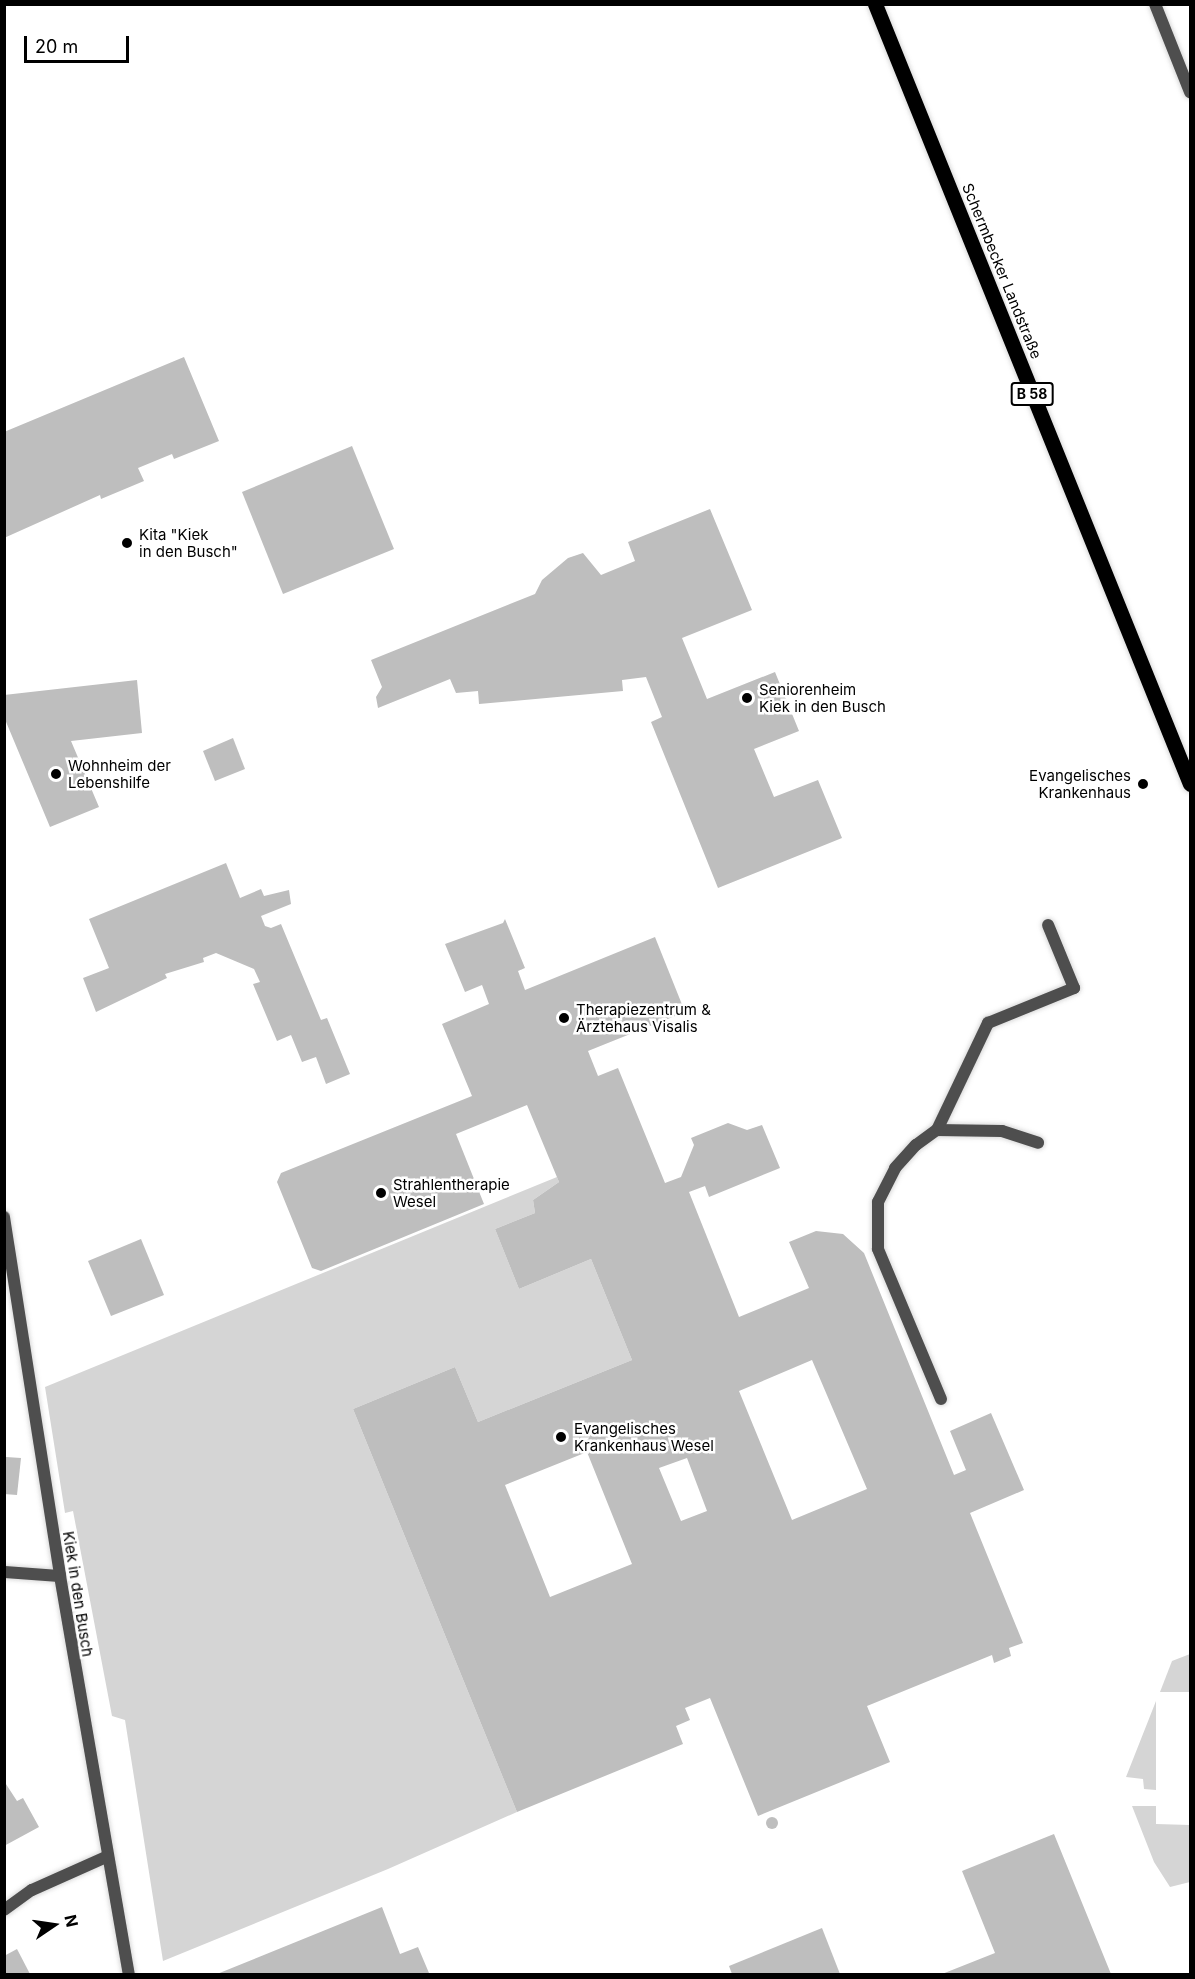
<!DOCTYPE html>
<html>
<head>
<meta charset="utf-8">
<style>
  body { margin:0 }
  #map { position:relative; width:1195px; height:1979px; overflow:hidden; background:#fff; font-family:Inter,sans-serif }
  div>[style] { position:absolute }
  [style*='--x'] { left:calc(var(--x)*1px); top:calc(var(--y)*1px); width:calc(var(--w)*1px); rotate:calc(var(--a)*1deg) }
  .green>* { inset:0; background:#d5d5d5 }
  .building>* { inset:0; background:#bebebe }
  .round { border-radius:50% }
  .roads { filter:drop-shadow(0 0 2px #dbdbdb) drop-shadow(0 0 2px #dbdbdb) }
  .service>* { height:12px; margin:-6px; padding:0 6px; transform-origin:6px; border-radius:6px; background:#4e4e4e }
  .minor>* { height:12px; margin:-6px; padding:0 6px; transform-origin:6px; border-radius:6px; background:#4e4e4e }
  .primary>* { height:15px; margin:-7.5px; padding:0 7.5px; transform-origin:7.5px; border-radius:7.5px; background:#000 }
  .dots>* { width:16px; height:16px; translate:-50% -50%; box-sizing:border-box; border:3px solid #fff; border-radius:50% }
  span { translate:-50% -50%; white-space:nowrap; text-align:center; line-height:1.15; -webkit-text-stroke:5px #fff; paint-order:stroke }
  .shield-label span { padding:2px 4px; background:#fff; border:2px solid; border-radius:4px; -webkit-text-stroke-width:0 }
  .shield-label { font-size:14px; color:#000; font-weight:700 }
  .street-label { font-size:15px; color:#000 }
  .poi-label { font-size:15px; color:#000 }
  .left { translate:0 -50%; text-align:left }
  .right { translate:-100% -50%; text-align:right }
  .frame { position:absolute; inset:0; border:6px solid #000; pointer-events:none }
  .north { position:absolute; left:24px; top:1895px; width:60px; height:60px; -webkit-text-stroke:4px #fff; paint-order:stroke; rotate:77deg; font-size:16px; font-weight:700; line-height:24px; text-align:center; color:#000 }
  .north::after { content:''; display:block; margin:auto; width:21px; height:27px; background:#000; clip-path:polygon(50% 0,100% 100%,50% 72%,0 100%) }
  .scale { position:absolute; left:24px; top:36px; width:105px; height:27px; box-sizing:border-box; border:3px solid #000; border-top:0; padding-left:8px; font-size:18px; line-height:21px; white-space:nowrap; color:#000; -webkit-text-stroke:4px #fff; paint-order:stroke }
</style>
</head>
<body>
<div id="map">
  <div class="green">
    <div style="clip-path:polygon(557px 1177px,559px 1182px,533px 1200px,535px 1213px,495px 1229px,519px 1289px,591px 1259px,632px 1360px,478px 1422px,455px 1367px,353px 1409px,517px 1812px,388px 1869px,163px 1961px,125px 1720px,112px 1716px,73px 1511px,65px 1513px,45px 1387px)"></div>
    <div style="clip-path:polygon(1190px 1654px,1190px 1692px,1160px 1692px,1172px 1661px)"></div>
    <div style="clip-path:polygon(1156px 1701px,1156px 1790px,1144px 1789px,1143px 1779px,1126px 1777px)"></div>
    <div style="clip-path:polygon(1132px 1806px,1156px 1806px,1156px 1824px,1190px 1825px,1190px 1882px,1170px 1887px,1154px 1862px)"></div>
  </div>
  <div class="building">
    <div style="clip-path:polygon(184px 357px,219px 441px,174px 459px,172px 454px,138px 468px,144px 481px,101px 499px,100px 495px,4px 538px,4px 432px)"></div>
    <div style="clip-path:polygon(352px 446px,394px 549px,283px 594px,242px 492px)"></div>
    <div style="clip-path:polygon(710px 509px,752px 610px,682px 638px,707px 699px,775px 672px,799px 731px,754px 749px,774px 797px,818px 780px,842px 838px,718px 888px,651px 722px,662px 717px,646px 677px,622px 680px,623px 691px,479px 704px,478px 691px,456px 693px,450px 679px,378px 708px,376px 697px,382px 687px,371px 660px,535px 594px,542px 580px,568px 558px,583px 553px,601px 575px,635px 561px,628px 542px)"></div>
    <div style="clip-path:polygon(137px 680px,142px 733px,71px 741px,99px 807px,50px 827px,4px 717px,4px 695px)"></div>
    <div style="clip-path:polygon(233px 738px,245px 769px,215px 781px,203px 751px)"></div>
    <div style="clip-path:polygon(226px 863px,240px 898px,261px 889px,264px 896px,289px 890px,291px 904px,261px 916px,265px 926px,271px 928px,281px 924px,321px 1020px,327px 1018px,350px 1074px,326px 1084px,316px 1057px,302px 1062px,291px 1035px,277px 1041px,253px 984px,260px 982px,254px 969px,216px 953px,203px 958px,204px 962px,165px 974px,167px 978px,96px 1012px,83px 978px,109px 968px,89px 919px)"></div>
    <div style="clip-path:polygon(evenodd,505px 919px,525px 968px,518px 971px,525px 990px,655px 937px,685px 1012px,588px 1051px,598px 1076px,618px 1068px,665px 1183px,681px 1177px,694px 1145px,691px 1138px,728px 1123px,747px 1130px,762px 1125px,780px 1168px,709px 1197px,705px 1186px,689px 1192px,739px 1317px,809px 1288px,789px 1242px,816px 1231px,843px 1234px,864px 1253px,954px 1475px,966px 1470px,950px 1431px,991px 1413px,1024px 1490px,970px 1513px,1023px 1643px,1009px 1648px,1011px 1656px,994px 1663px,992px 1655px,867px 1706px,890px 1762px,758px 1816px,710px 1698px,685px 1708px,690px 1720px,676px 1726px,683px 1744px,517px 1812px,353px 1409px,455px 1367px,478px 1422px,632px 1360px,591px 1259px,519px 1289px,495px 1229px,535px 1213px,533px 1200px,559px 1182px,527px 1105px,456px 1134px,484px 1204px,321px 1271px,312px 1268px,277px 1182px,281px 1173px,472px 1096px,442px 1024px,489px 1004px,482px 985px,465px 992px,445px 944px,503px 923px,505px 919px,812px 1360px,867px 1489px,792px 1520px,739px 1391px,812px 1360px,505px 919px,587px 1452px,632px 1564px,550px 1597px,505px 1485px,587px 1452px,505px 919px,687px 1458px,707px 1511px,681px 1521px,659px 1468px,687px 1458px)"></div>
    <div style="clip-path:polygon(141px 1239px,164px 1295px,111px 1316px,88px 1261px)"></div>
    <div style="clip-path:polygon(6px 1457px,21px 1458px,17px 1495px,4px 1494px)"></div>
    <div style="clip-path:polygon(4px 1781px,17px 1801px,23px 1798px,39px 1827px,4px 1846px)"></div>
    <div class="round" style="left:766px;top:1817px;width:12px;height:12px"></div>
    <div style="clip-path:polygon(1054px 1834px,1111px 1974px,942px 1974px,995px 1953px,962px 1871px)"></div>
    <div style="clip-path:polygon(382px 1907px,400px 1954px,418px 1947px,429px 1973px,217px 1974px)"></div>
    <div style="clip-path:polygon(822px 1928px,840px 1974px,732px 1974px,729px 1966px)"></div>
    <div style="clip-path:polygon(17px 1949px,30px 1974px,4px 1974px,4px 1956px)"></div>
  </div>
  <div class="roads">
    <div class="service">
      <div style="--x:1155;--y:4;--w:95;--a:68.3"></div>
      <div style="--x:937;--y:1130;--w:65;--a:0.9"></div>
      <div style="--x:1002;--y:1131;--w:38;--a:18"></div>
      <div style="--x:941;--y:1399;--w:163;--a:-112.8"></div>
      <div style="--x:878;--y:1249;--w:47;--a:-90"></div>
      <div style="--x:878;--y:1202;--w:38;--a:-63"></div>
      <div style="--x:895;--y:1168;--w:31;--a:-48"></div>
      <div style="--x:916;--y:1145;--w:26;--a:-36"></div>
      <div style="--x:937;--y:1130;--w:119;--a:-64.5"></div>
      <div style="--x:988;--y:1023;--w:93;--a:-22.1"></div>
      <div style="--x:1074;--y:988;--w:68;--a:-112.4"></div>
    </div>
    <div class="minor">
      <div style="--x:4;--y:1217;--w:363;--a:81.1"></div>
      <div style="--x:60;--y:1576;--w:404;--a:80.2"></div>
      <div style="--x:4;--y:1572;--w:56;--a:4.1"></div>
      <div style="--x:4;--y:1910;--w:34;--a:-36"></div>
      <div style="--x:32;--y:1890;--w:81;--a:-24"></div>
    </div>
    <div class="primary">
      <div style="--x:875;--y:4;--w:841;--a:68.01"></div>
    </div>
  </div>
  <div class="dots">
    <div style="left:127px;top:543px;background:#000"></div>
    <div style="left:747px;top:698px;background:#000"></div>
    <div style="left:56px;top:774px;background:#000"></div>
    <div style="left:1143px;top:784px;background:#000"></div>
    <div style="left:564px;top:1018px;background:#000"></div>
    <div style="left:381px;top:1193px;background:#000"></div>
    <div style="left:561px;top:1437px;background:#000"></div>
  </div>
  <div class="shield-label">
    <span style="left:1032px;top:394px">B 58</span>
  </div>
  <div class="street-label">
    <span style="left:1002px;top:271px;rotate:68deg">Schermbecker Landstraße</span>
    <span style="left:78px;top:1594px;rotate:81deg">Kiek in den Busch</span>
  </div>
  <div class="poi-label">
    <span class="left" style="left:139px;top:543px">Kita "Kiek<br>in den Busch"</span>
    <span class="left" style="left:759px;top:698px">Seniorenheim<br>Kiek in den Busch</span>
    <span class="left" style="left:68px;top:774px">Wohnheim der<br>Lebenshilfe</span>
    <span class="right" style="left:1131px;top:784px">Evangelisches<br>Krankenhaus</span>
    <span class="left" style="left:576px;top:1018px">Therapiezentrum &amp;<br>Ärztehaus Visalis</span>
    <span class="left" style="left:393px;top:1193px">Strahlentherapie<br>Wesel</span>
    <span class="left" style="left:574px;top:1437px">Evangelisches<br>Krankenhaus Wesel</span>
  </div>
  <div class="frame"></div>
  <div class="north">N</div>
  <div class="scale">20 m</div>
</div>
</body>
</html>
